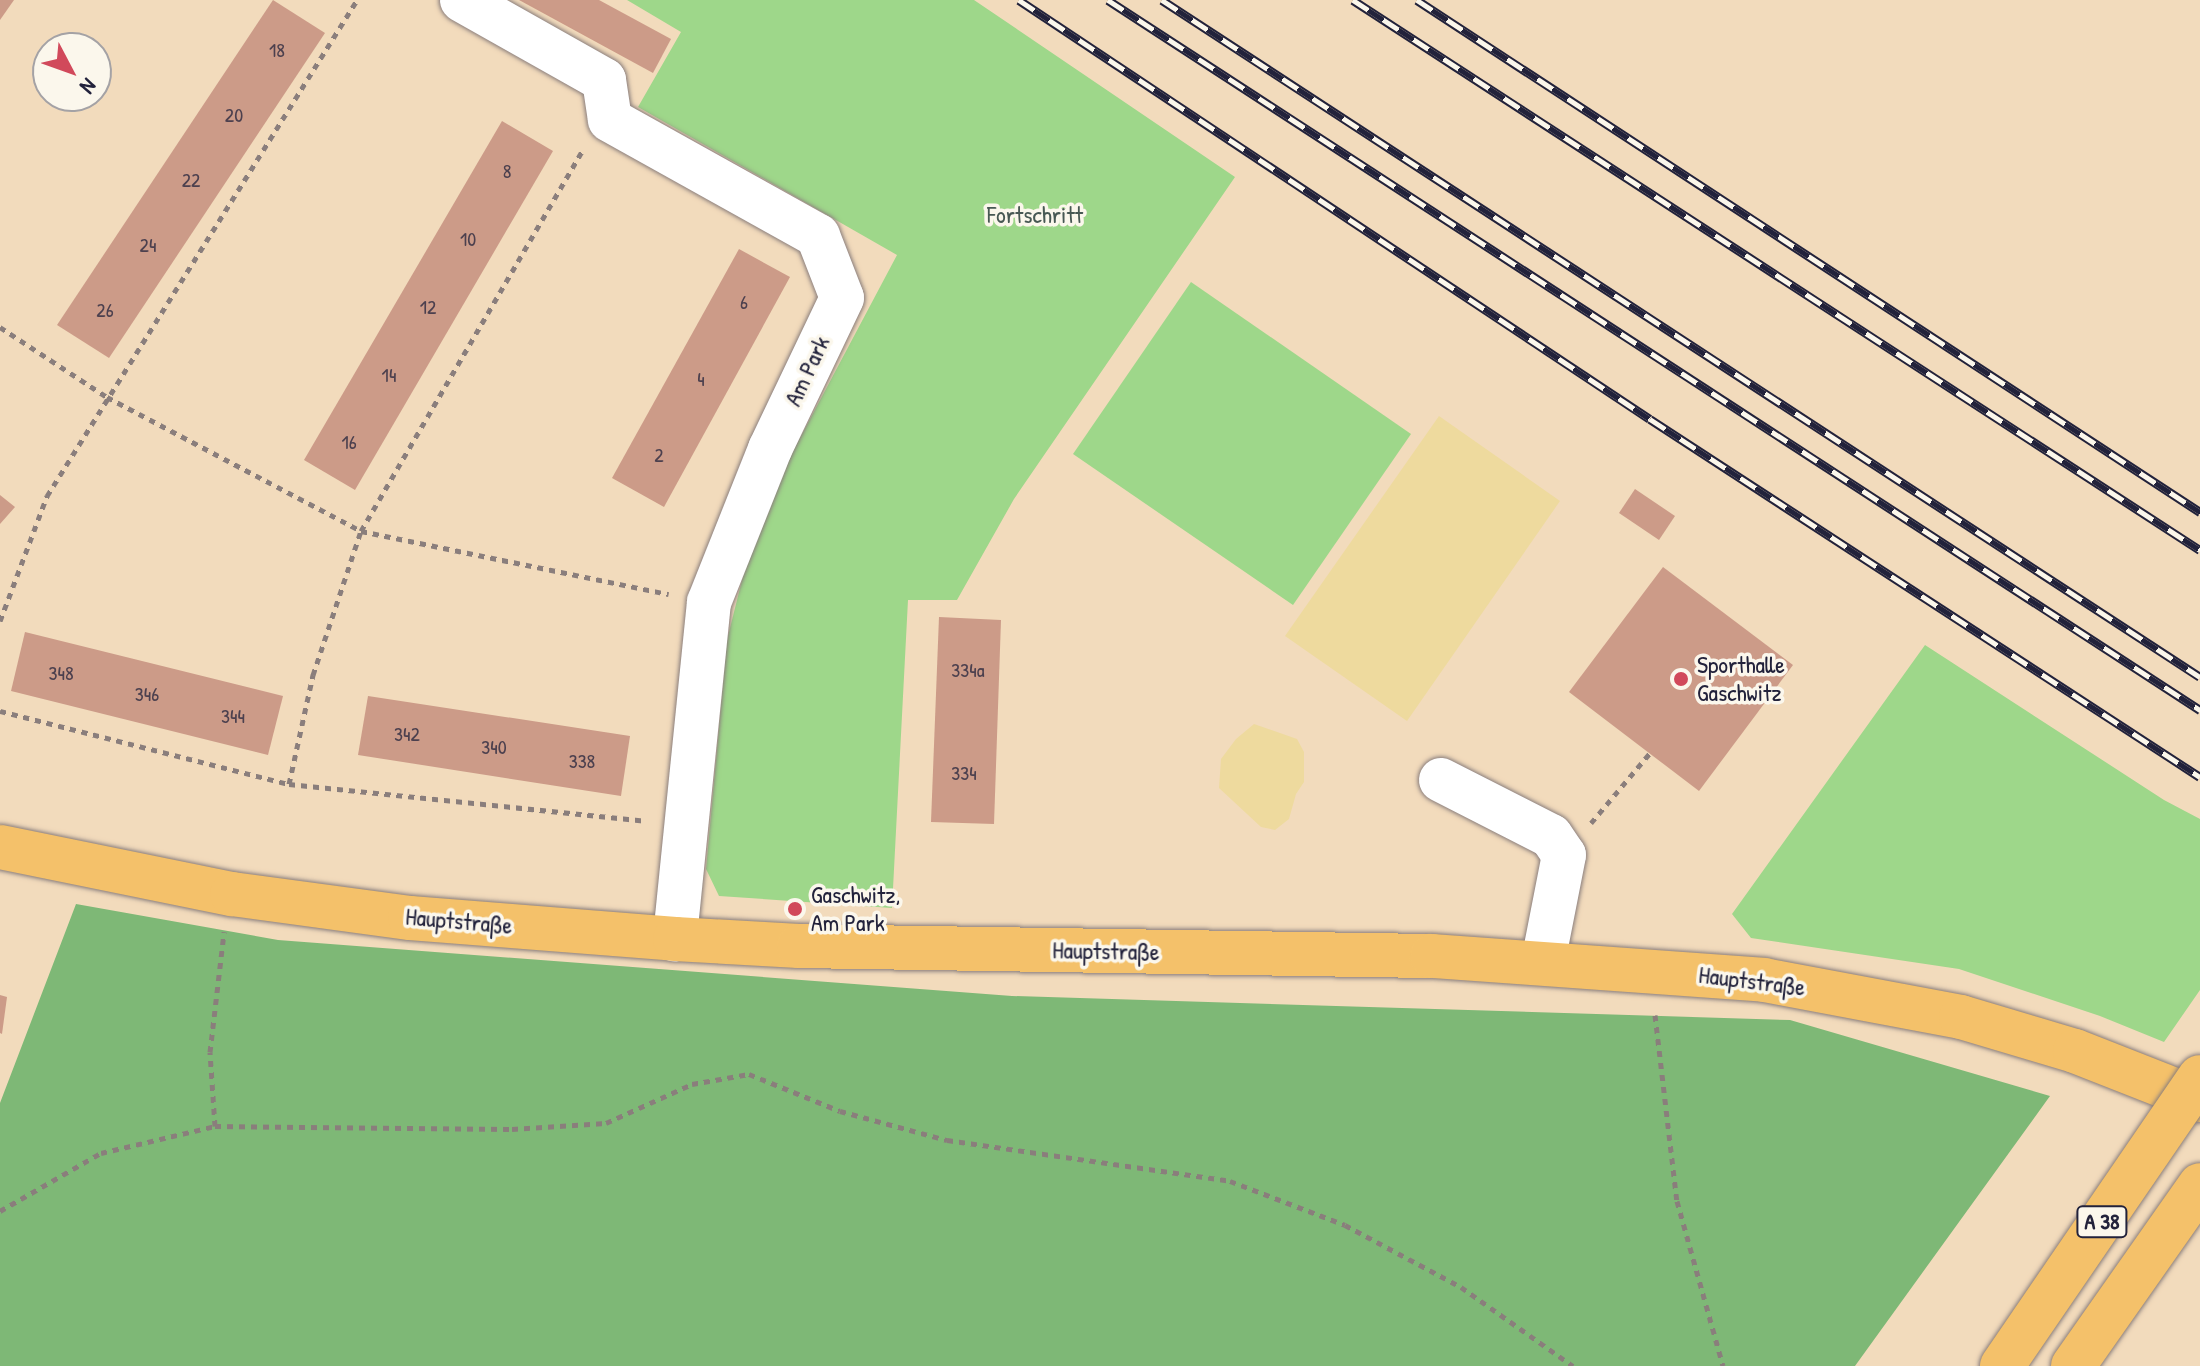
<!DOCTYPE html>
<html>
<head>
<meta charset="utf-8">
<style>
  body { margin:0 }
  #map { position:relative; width:2200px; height:1366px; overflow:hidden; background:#f2dbbc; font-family:"Patrick Hand",sans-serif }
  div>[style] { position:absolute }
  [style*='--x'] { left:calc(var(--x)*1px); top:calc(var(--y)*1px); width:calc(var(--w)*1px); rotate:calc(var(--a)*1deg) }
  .green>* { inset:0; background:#9ed78a }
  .forest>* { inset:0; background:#7eb876 }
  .sand>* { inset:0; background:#eeda9e }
  .building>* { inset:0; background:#cc9b88 }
  .path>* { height:5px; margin-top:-2.5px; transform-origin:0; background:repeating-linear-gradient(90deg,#8a7e7c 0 6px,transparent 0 12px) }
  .roads { filter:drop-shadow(0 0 2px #8a7e7c) drop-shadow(0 0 2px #8a7e7c) }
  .minor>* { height:44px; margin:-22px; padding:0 22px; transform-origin:22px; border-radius:22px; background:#fff }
  .major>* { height:44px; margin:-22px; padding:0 22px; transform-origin:22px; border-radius:22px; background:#f4c16a }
  .highway>* { height:44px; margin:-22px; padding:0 22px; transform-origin:22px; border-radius:22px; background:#f4c16a }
  .rail>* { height:9px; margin-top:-4.5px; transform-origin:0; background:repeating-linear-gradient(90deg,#fbf7ec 0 18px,#22223b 0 36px); box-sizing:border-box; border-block:2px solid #22223b }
  .bridges { filter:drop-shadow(0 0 2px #8a7e7c) drop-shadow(0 0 2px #8a7e7c) }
  .highway-bridge>* { height:44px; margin:-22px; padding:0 22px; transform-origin:22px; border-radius:22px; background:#f4c16a }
  .dots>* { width:22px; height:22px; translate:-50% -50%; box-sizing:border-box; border:4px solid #fbf7ec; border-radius:50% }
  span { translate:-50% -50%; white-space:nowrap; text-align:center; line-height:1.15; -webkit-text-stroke:7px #fbf7ec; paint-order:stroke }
  .number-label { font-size:20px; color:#4c404e }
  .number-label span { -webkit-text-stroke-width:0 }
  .shield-label span { padding:2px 6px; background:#fbf7ec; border:2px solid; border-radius:6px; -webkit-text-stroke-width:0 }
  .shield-label { font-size:22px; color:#22223b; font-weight:700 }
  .park-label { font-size:24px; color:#475853 }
  .street-label { font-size:24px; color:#22223b }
  .poi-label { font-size:24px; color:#22223b }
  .left { translate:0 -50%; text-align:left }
  .north { position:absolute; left:32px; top:32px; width:80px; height:80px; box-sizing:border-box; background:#fbf7ec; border:2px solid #a4a2a5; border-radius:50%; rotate:131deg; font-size:22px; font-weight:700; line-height:32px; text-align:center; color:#22223b }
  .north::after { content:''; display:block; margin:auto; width:28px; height:36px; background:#d1495b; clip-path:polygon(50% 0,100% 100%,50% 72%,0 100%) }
</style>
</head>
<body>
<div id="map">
  <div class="green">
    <div style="clip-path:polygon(627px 0,974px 0,1235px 177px,1014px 499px,957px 600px,908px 600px,892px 908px,719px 896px,706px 869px,727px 640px,746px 564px,784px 468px,897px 255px,638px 107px,681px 32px)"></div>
    <div style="clip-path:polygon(1191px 282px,1411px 434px,1293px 605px,1073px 454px)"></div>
    <div style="clip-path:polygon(1925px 645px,2164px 800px,2200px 819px,2200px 990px,2164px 1042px,2100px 1016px,1959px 969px,1751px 938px,1732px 914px)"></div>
  </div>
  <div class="forest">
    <div style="clip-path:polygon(76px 904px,278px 940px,1012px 996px,1790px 1020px,2050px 1096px,1855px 1366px,0 1366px,0 1103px)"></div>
  </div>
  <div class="sand">
    <div style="clip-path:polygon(1439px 416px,1560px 501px,1407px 721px,1285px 636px)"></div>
    <div style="clip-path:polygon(1254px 724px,1297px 739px,1304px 752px,1304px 782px,1296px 794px,1289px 819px,1275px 830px,1261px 827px,1219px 788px,1221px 759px,1236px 739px)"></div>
  </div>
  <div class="building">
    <div style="clip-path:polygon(0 0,14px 0,0 20px)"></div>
    <div style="clip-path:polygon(273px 0,325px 33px,109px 358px,57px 325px)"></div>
    <div style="clip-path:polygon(519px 0,599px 0,671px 39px,653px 73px)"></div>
    <div style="clip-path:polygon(502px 121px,553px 151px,355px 490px,304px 460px)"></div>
    <div style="clip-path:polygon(739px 249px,790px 277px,664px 507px,612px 478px)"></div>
    <div style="clip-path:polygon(1635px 489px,1675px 516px,1659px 540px,1619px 513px)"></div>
    <div style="clip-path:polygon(0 495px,15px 507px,0 524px)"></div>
    <div style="clip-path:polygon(1663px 567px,1793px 665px,1699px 791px,1569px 692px)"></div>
    <div style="clip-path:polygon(939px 617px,1001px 620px,994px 824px,931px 822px)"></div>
    <div style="clip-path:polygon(25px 632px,283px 696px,268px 755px,11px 691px)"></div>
    <div style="clip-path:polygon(368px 696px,630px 736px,621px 796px,358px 755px)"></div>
    <div style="clip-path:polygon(0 995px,7px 997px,2px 1034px,0 1033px)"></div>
  </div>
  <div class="path">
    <div style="--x:0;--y:327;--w:128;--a:33.2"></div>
    <div style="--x:107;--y:397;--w:287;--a:27.8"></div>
    <div style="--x:361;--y:531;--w:314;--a:11.6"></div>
    <div style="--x:0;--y:621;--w:134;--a:-69.4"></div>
    <div style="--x:47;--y:496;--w:585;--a:-57.99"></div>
    <div style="--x:0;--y:711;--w:298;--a:14.2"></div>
    <div style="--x:289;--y:784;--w:358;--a:5.9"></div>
    <div style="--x:289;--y:784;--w:112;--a:-77.6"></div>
    <div style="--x:313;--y:675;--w:152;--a:-71.6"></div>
    <div style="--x:361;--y:531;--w:440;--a:-59.8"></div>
    <div style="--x:1591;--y:823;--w:92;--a:-49.9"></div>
    <div style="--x:1655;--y:1015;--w:187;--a:83.3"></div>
    <div style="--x:1677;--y:1201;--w:171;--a:74.4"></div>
    <div style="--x:215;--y:1126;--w:74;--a:-93.9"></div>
    <div style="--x:210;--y:1052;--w:121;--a:-83.3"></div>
    <div style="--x:0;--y:1211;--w:116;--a:-29.9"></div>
    <div style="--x:101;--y:1153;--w:117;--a:-13.3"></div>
    <div style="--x:215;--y:1126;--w:297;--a:0.6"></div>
    <div style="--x:512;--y:1129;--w:94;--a:-3.7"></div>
    <div style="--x:606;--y:1123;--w:94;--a:-24.4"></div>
    <div style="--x:692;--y:1084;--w:58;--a:-10"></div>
    <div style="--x:749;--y:1074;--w:98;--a:22.1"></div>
    <div style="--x:840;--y:1111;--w:111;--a:15.2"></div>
    <div style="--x:947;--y:1140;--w:286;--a:8.2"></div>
    <div style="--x:1230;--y:1181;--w:123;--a:20.9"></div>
    <div style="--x:1345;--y:1225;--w:132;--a:28.1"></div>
    <div style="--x:1461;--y:1287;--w:137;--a:35.2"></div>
  </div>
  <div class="roads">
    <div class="minor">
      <div style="--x:462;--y:0;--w:163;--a:29.4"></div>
      <div style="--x:604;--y:80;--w:40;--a:81.5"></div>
      <div style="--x:610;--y:120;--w:238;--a:29.1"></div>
      <div style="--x:818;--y:236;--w:66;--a:68.8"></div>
      <div style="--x:842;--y:298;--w:167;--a:115.5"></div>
      <div style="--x:770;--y:449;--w:165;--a:111.7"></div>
      <div style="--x:709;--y:602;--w:339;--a:95.8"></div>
      <div style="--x:1441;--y:780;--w:123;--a:27"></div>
      <div style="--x:1551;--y:836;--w:23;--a:56"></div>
      <div style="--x:1564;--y:855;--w:109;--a:101.1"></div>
    </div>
    <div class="major">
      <div style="--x:0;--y:847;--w:237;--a:11.5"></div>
      <div style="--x:232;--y:894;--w:180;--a:7.7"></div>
      <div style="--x:410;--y:918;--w:266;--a:4.5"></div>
      <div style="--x:675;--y:939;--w:124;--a:3.2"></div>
      <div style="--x:799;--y:946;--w:633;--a:0.91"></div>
      <div style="--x:1432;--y:956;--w:333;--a:4.1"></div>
      <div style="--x:1764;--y:980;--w:200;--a:10.6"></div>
      <div style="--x:1961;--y:1017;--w:119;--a:16.6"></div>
      <div style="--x:2075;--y:1051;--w:134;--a:21.4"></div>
    </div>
    <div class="highway">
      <div style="--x:2073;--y:1366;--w:221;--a:-54.9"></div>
    </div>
  </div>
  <div class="rail">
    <div style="--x:1019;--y:0;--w:757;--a:33.59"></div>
    <div style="--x:1650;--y:419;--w:656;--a:33.06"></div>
    <div style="--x:1108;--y:0;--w:1303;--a:33.03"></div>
    <div style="--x:1162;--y:0;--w:1239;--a:33.11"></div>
    <div style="--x:1353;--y:0;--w:1010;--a:33"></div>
    <div style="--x:1417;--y:0;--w:936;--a:33.18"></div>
  </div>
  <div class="bridges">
    <div class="highway-bridge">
      <div style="--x:2002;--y:1366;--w:350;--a:-55.6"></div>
    </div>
  </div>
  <div class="dots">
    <div style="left:1681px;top:679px;background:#d1495b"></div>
    <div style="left:795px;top:909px;background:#d1495b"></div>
  </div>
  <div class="number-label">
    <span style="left:277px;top:49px">18</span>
    <span style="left:234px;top:114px">20</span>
    <span style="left:507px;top:170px">8</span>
    <span style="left:191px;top:179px">22</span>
    <span style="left:468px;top:238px">10</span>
    <span style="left:148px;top:244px">24</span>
    <span style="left:744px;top:301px">6</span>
    <span style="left:428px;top:306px">12</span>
    <span style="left:105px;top:309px">26</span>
    <span style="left:389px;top:374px">14</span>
    <span style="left:701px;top:378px">4</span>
    <span style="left:349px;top:441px">16</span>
    <span style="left:659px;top:454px">2</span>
    <span style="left:968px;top:669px">334a</span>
    <span style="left:61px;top:672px">348</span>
    <span style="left:147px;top:693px">346</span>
    <span style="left:233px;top:715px">344</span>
    <span style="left:407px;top:733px">342</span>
    <span style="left:494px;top:746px">340</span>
    <span style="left:582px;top:760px">338</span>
    <span style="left:964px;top:772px">334</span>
  </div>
  <div class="shield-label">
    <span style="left:2102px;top:1222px">A 38</span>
  </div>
  <div class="park-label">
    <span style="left:1035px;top:215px">Fortschritt</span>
  </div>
  <div class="street-label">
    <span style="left:807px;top:371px;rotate:-65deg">Am Park</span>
    <span style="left:459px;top:921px;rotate:5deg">Hauptstraße</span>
    <span style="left:1106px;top:951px;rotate:1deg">Hauptstraße</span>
    <span style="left:1752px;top:981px;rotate:7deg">Hauptstraße</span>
  </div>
  <div class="poi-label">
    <span class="left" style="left:1697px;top:679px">Sporthalle<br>Gaschwitz</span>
    <span class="left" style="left:811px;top:909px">Gaschwitz,<br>Am Park</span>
  </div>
  <div class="north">N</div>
</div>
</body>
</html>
